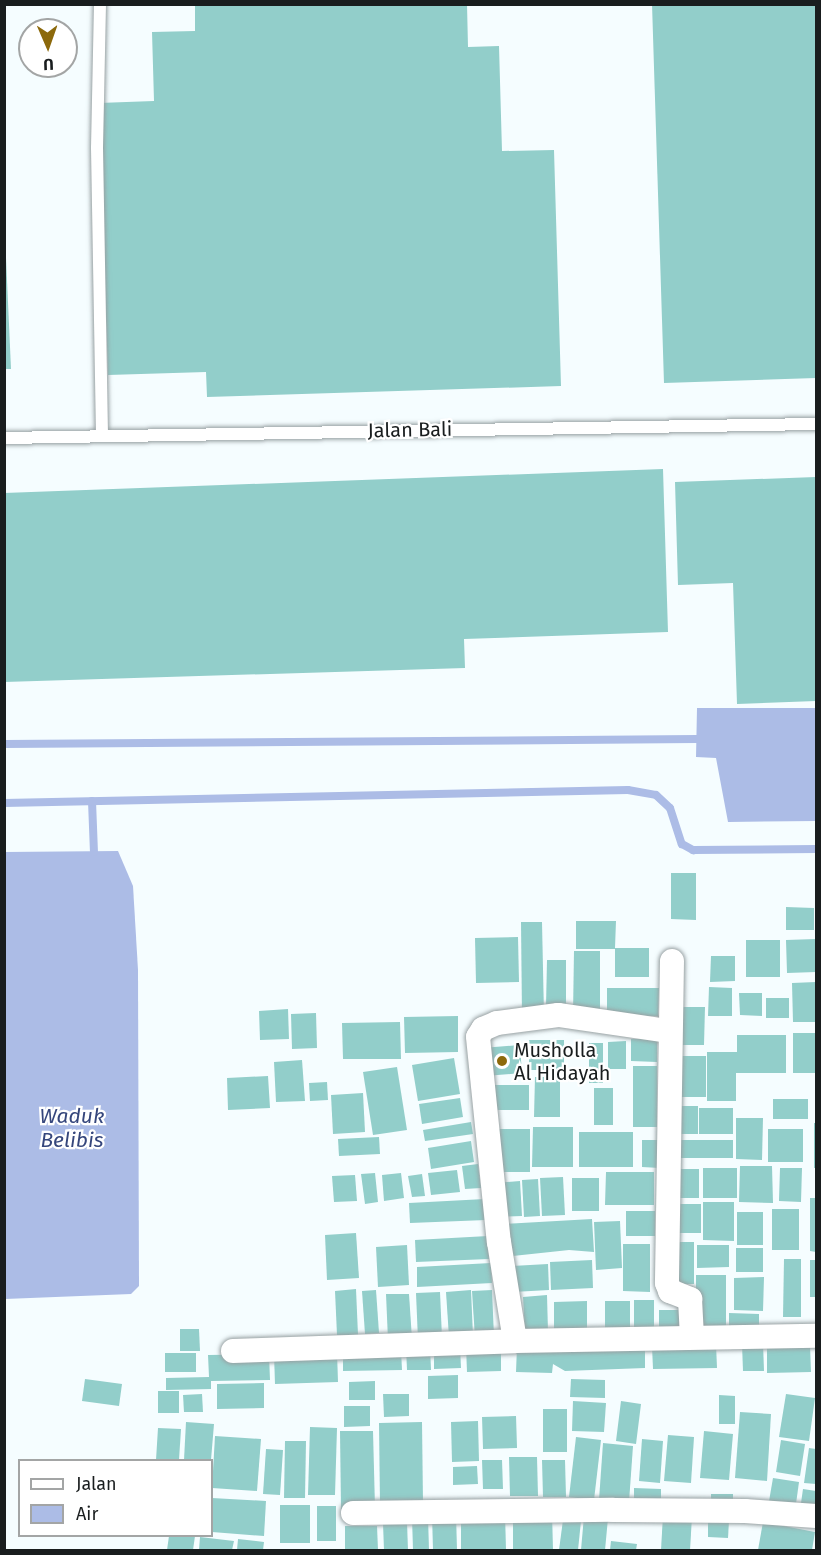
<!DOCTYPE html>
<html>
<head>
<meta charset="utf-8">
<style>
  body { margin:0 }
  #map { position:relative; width:821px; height:1555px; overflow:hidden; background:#f5fdff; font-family:"Fira Sans",sans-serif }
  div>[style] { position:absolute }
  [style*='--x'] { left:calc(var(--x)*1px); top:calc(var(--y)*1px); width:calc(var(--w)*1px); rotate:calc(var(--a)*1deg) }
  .water>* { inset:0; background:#acbce6 }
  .stream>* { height:8px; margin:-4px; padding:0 4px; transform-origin:4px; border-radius:4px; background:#acbce6 }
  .building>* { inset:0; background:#92ceca }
  .roads { filter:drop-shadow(0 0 2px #98a1a3) drop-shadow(0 0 2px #98a1a3) }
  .lane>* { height:12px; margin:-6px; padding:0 6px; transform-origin:6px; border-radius:6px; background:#fff }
  .street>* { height:24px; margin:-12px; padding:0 12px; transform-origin:12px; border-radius:12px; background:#fff }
  .dots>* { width:16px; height:16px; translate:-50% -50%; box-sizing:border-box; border:3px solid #fff; border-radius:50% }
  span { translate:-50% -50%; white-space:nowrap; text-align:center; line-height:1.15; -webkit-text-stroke:4.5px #fff; paint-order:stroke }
  .street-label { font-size:20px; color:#191d1e }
  .poi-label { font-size:20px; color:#191d1e }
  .left { translate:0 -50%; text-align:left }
  .water-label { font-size:21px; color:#35467c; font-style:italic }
  .frame { position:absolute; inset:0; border:6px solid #191d1e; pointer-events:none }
  .legend { position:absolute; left:18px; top:1459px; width:195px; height:78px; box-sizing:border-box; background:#fff; border:2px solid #a3a5a5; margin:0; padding:8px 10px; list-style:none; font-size:18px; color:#191d1e }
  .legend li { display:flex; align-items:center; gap:12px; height:30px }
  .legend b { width:30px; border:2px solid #a3a5a5 }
  .north { position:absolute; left:18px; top:18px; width:60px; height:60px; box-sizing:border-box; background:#fff; border:2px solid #a3a5a5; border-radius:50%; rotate:178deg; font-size:16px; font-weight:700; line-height:24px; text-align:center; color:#191d1e }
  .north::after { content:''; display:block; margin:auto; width:21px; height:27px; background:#8c690b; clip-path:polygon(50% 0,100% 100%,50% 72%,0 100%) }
</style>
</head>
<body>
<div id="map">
  <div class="water">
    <div style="clip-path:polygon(697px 708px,816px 708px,816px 821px,728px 822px,716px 758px,696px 757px)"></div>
    <div style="clip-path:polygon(118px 851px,133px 886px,138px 970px,139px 1286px,131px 1294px,5px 1299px,5px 852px)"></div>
  </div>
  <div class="stream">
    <div style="--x:4;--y:744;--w:693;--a:-0.41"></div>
    <div style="--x:92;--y:801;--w:51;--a:87.8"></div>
    <div style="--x:4;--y:803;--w:624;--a:-1.19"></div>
    <div style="--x:628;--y:790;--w:28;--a:10"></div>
    <div style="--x:656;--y:795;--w:19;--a:43"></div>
    <div style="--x:670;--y:808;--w:38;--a:72"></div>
    <div style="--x:682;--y:844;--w:13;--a:29"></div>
    <div style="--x:693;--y:850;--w:123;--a:-0.5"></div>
  </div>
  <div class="building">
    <div style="clip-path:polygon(195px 4px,467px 4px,468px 47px,499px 46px,502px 151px,554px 150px,561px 386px,207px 397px,206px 372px,108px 375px,99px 103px,154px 101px,152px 32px,195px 31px)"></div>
    <div style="clip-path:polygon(652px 4px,816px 4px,816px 378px,664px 383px)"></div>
    <div style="clip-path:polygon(4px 213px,11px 369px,4px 369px)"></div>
    <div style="clip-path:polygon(663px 469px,668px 632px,464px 639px,465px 668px,4px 682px,4px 493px)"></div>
    <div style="clip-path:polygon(816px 477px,816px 701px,737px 704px,733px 583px,678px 585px,675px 482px)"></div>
    <div style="clip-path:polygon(671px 873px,696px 873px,696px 920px,671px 919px)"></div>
    <div style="clip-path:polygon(786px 907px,814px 908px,814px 930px,786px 930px)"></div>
    <div style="clip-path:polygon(576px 921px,616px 921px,615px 948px,649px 948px,649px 977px,615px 977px,615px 949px,576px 949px)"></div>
    <div style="clip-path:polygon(521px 922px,542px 922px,544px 1016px,522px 1016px)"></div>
    <div style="clip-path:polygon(518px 937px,519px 982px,476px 983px,475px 938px)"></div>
    <div style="clip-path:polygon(816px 939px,816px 972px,787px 973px,786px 940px)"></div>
    <div style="clip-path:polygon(746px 940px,780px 940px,780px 977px,746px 977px)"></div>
    <div style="clip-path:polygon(574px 951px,600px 951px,600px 1014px,573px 1014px)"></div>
    <div style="clip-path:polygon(711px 956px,735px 956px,735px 981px,710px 982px)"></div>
    <div style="clip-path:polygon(547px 960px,566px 960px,566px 1007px,546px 1007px)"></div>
    <div style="clip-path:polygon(816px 982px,816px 1022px,793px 1022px,792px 983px)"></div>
    <div style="clip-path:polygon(709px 987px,732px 988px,732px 1016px,708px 1016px)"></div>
    <div style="clip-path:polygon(607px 988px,659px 988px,658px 1016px,607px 1016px)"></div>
    <div style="clip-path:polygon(739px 993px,762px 993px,762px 1016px,740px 1015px)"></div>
    <div style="clip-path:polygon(766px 998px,789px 998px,789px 1018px,766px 1018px)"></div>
    <div style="clip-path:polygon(675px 1007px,705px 1007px,704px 1045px,674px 1045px)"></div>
    <div style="clip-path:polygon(288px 1009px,289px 1039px,260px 1040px,259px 1011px)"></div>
    <div style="clip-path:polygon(316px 1013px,317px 1048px,292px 1049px,291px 1014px)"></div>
    <div style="clip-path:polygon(458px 1016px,458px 1052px,405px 1053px,404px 1017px)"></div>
    <div style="clip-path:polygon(400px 1022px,401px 1059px,343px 1059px,342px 1023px)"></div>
    <div style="clip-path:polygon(793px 1033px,816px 1033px,816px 1073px,793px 1073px)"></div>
    <div style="clip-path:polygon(737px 1035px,786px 1035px,786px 1073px,736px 1073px,736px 1101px,707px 1101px,707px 1052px,737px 1052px)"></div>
    <div style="clip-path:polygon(631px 1039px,657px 1039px,657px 1062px,631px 1061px)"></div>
    <div style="clip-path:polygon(529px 1040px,564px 1040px,564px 1070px,529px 1070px)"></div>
    <div style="clip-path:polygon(626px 1041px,626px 1069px,608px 1069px,608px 1042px)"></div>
    <div style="clip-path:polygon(589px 1043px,603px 1043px,603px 1083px,589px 1083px)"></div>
    <div style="clip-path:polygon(520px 1045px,522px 1073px,485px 1076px,482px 1048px)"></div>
    <div style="clip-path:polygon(676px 1056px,706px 1056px,706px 1097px,675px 1097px)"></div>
    <div style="clip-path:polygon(454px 1058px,460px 1094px,418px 1101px,412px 1065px)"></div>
    <div style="clip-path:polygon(302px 1060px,305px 1101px,276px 1102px,274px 1062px)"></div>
    <div style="clip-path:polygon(633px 1066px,657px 1066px,657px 1127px,633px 1127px)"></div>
    <div style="clip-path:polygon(397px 1067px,407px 1130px,373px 1135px,363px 1072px)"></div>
    <div style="clip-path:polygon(268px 1076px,270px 1108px,228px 1110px,227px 1078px)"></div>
    <div style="clip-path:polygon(535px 1077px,560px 1077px,560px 1117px,534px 1117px)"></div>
    <div style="clip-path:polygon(327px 1082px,328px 1100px,310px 1101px,309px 1083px)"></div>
    <div style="clip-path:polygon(493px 1085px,529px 1085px,529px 1110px,493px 1110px)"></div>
    <div style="clip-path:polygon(594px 1088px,613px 1088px,613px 1125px,594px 1125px)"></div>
    <div style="clip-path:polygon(363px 1093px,365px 1132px,333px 1134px,331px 1095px)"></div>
    <div style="clip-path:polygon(460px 1098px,463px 1117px,422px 1124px,419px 1104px)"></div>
    <div style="clip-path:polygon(773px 1099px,808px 1099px,808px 1119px,773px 1119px)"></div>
    <div style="clip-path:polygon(674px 1106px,698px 1106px,698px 1134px,674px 1134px)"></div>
    <div style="clip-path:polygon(699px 1108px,733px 1108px,733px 1134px,699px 1134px)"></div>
    <div style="clip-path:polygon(736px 1118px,763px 1118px,762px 1160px,736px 1159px)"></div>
    <div style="clip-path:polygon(471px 1122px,473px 1134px,425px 1141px,423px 1130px)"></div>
    <div style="clip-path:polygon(814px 1123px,816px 1123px,816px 1168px,814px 1168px)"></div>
    <div style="clip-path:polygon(533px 1127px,573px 1127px,573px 1167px,532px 1167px)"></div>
    <div style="clip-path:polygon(494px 1129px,530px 1129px,530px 1172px,494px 1172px)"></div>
    <div style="clip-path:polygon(768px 1129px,803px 1129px,803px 1162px,768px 1162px)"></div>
    <div style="clip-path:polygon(579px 1132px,633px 1132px,633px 1167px,579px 1167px)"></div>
    <div style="clip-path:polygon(379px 1137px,380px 1154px,339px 1156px,338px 1139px)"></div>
    <div style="clip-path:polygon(642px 1140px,660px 1140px,660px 1168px,642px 1167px)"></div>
    <div style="clip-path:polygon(676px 1140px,733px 1140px,733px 1158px,676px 1158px)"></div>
    <div style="clip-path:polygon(471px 1141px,474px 1162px,431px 1169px,428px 1148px)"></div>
    <div style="clip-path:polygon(478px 1164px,481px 1188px,465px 1189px,462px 1166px)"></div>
    <div style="clip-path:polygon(740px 1166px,772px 1166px,773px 1203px,739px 1202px)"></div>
    <div style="clip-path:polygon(703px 1168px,737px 1168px,737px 1198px,703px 1198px)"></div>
    <div style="clip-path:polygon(780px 1168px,802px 1168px,801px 1202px,779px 1201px)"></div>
    <div style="clip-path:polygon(672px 1169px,699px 1169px,699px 1198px,672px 1198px)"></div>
    <div style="clip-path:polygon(457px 1170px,460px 1192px,431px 1195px,428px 1173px)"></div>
    <div style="clip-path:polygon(606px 1172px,654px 1172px,654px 1205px,605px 1205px)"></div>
    <div style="clip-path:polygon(375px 1173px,378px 1202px,365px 1204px,361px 1174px)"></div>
    <div style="clip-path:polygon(401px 1173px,404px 1198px,384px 1201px,382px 1175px)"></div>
    <div style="clip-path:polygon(422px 1174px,425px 1196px,412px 1197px,408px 1176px)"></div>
    <div style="clip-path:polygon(355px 1175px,357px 1201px,334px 1202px,332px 1176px)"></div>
    <div style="clip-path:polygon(563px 1177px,565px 1215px,542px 1216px,540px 1178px)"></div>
    <div style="clip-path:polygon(572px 1178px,599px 1178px,599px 1211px,572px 1211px)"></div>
    <div style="clip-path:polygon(538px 1179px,540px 1216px,524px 1217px,522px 1180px)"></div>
    <div style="clip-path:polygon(520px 1181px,522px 1216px,497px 1217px,495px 1183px)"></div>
    <div style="clip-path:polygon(810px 1198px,816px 1198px,816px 1252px,810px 1251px)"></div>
    <div style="clip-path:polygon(485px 1199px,486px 1220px,410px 1223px,409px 1203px)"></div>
    <div style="clip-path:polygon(703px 1202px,734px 1202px,734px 1241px,703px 1240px)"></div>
    <div style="clip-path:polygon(673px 1204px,701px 1204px,701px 1233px,673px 1233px)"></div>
    <div style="clip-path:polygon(772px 1209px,799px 1209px,799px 1250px,772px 1250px)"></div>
    <div style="clip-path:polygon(626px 1211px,655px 1211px,655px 1236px,626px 1236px)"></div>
    <div style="clip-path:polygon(737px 1212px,763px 1212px,763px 1245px,737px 1245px)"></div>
    <div style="clip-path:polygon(592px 1219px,594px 1252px,569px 1250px,504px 1257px,502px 1224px)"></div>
    <div style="clip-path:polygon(620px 1221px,622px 1268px,596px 1270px,594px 1222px)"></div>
    <div style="clip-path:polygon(356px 1233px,359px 1278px,327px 1280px,325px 1235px)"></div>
    <div style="clip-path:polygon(488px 1236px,489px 1259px,416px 1262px,415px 1240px)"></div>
    <div style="clip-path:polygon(670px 1242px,694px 1242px,694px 1284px,670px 1284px)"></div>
    <div style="clip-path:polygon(623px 1244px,650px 1244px,650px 1292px,623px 1291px)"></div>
    <div style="clip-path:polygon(407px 1245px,409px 1285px,378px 1287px,376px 1247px)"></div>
    <div style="clip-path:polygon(697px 1245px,729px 1245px,729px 1267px,697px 1268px)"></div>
    <div style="clip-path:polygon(736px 1248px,763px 1248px,763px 1272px,736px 1272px)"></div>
    <div style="clip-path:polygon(784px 1259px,801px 1259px,801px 1317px,783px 1317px)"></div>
    <div style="clip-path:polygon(592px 1260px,593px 1288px,551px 1290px,550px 1262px)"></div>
    <div style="clip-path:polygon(810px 1260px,816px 1260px,816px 1297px,810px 1297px)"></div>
    <div style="clip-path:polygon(491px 1263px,492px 1283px,417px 1287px,417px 1267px)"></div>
    <div style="clip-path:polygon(548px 1264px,549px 1290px,513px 1292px,512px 1266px)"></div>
    <div style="clip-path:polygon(696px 1275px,726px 1275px,726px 1328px,696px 1328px)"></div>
    <div style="clip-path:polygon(764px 1277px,763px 1311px,734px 1310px,734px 1278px)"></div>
    <div style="clip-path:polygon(356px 1289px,358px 1335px,337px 1335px,335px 1291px)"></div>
    <div style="clip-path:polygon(376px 1290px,379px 1333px,365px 1334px,362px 1291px)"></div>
    <div style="clip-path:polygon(471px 1290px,473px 1336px,449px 1337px,446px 1292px)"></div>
    <div style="clip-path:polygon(492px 1290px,494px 1337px,475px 1338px,472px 1291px)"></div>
    <div style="clip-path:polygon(440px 1292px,442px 1338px,418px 1340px,416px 1293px)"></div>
    <div style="clip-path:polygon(386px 1294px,409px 1294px,412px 1339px,388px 1340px)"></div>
    <div style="clip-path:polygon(547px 1295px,548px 1332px,525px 1333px,523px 1297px)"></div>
    <div style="clip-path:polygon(634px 1300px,654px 1300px,654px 1337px,634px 1337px)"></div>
    <div style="clip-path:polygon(587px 1301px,587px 1329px,554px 1329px,554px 1302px)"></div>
    <div style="clip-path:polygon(605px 1301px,630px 1301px,630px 1338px,605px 1338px)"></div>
    <div style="clip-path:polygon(659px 1310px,679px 1310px,679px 1331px,659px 1331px)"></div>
    <div style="clip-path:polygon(729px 1313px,759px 1314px,759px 1334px,729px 1333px)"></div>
    <div style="clip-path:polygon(180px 1329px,199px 1329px,200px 1351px,180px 1351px)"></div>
    <div style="clip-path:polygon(763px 1343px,764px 1371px,743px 1371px,742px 1344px)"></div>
    <div style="clip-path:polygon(716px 1344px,717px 1368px,653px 1369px,652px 1346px)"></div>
    <div style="clip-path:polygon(810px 1345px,811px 1372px,767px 1373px,767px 1347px)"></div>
    <div style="clip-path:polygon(466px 1346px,501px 1346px,501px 1371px,467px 1372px)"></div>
    <div style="clip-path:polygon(517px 1346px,645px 1346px,645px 1368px,565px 1371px,553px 1364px,552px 1373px,516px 1372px)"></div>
    <div style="clip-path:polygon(406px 1347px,430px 1347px,431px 1370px,407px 1370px)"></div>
    <div style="clip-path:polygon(460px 1347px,461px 1368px,434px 1369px,434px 1348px)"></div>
    <div style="clip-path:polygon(401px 1350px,402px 1370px,343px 1371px,343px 1351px)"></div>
    <div style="clip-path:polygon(337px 1352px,338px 1382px,275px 1384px,274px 1354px)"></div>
    <div style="clip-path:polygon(165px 1353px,196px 1353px,196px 1372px,165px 1372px)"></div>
    <div style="clip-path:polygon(269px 1354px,270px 1380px,211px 1381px,211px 1389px,166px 1390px,166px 1378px,209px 1377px,208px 1355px)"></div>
    <div style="clip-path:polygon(458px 1375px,458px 1398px,428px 1399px,428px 1376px)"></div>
    <div style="clip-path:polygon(85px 1379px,122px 1384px,119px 1406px,82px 1401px)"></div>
    <div style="clip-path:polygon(571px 1379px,605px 1380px,605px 1398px,570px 1397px)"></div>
    <div style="clip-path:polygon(375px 1381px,375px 1400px,349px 1400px,349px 1382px)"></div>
    <div style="clip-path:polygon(264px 1383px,264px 1408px,217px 1409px,217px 1384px)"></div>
    <div style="clip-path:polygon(158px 1391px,179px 1391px,179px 1413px,158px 1413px)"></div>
    <div style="clip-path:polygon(202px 1394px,203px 1412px,184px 1412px,183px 1395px)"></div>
    <div style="clip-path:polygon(383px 1394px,409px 1394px,409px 1416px,384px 1417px)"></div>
    <div style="clip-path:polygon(786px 1394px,815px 1398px,809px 1441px,779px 1437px)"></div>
    <div style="clip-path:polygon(719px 1395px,735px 1396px,735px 1424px,719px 1424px)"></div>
    <div style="clip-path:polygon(573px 1401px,606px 1403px,604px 1432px,572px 1431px)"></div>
    <div style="clip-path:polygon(621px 1401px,641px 1404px,636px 1444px,616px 1441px)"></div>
    <div style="clip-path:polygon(344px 1406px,370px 1406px,370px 1426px,344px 1427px)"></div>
    <div style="clip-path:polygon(543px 1409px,567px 1409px,567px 1452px,543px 1452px)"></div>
    <div style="clip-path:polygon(740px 1412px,771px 1414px,767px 1481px,735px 1478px)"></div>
    <div style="clip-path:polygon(516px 1416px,517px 1448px,483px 1449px,482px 1417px)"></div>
    <div style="clip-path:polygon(478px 1421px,479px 1461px,452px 1462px,451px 1422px)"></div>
    <div style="clip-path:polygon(186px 1422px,214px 1424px,211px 1460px,184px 1460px)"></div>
    <div style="clip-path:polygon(422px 1422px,423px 1503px,380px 1504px,379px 1423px)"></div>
    <div style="clip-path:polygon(310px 1427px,337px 1428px,335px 1495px,308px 1495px)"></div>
    <div style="clip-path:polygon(158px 1428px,181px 1429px,179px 1460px,156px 1460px)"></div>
    <div style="clip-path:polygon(340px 1431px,373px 1431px,375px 1508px,341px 1509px)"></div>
    <div style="clip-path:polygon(704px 1431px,733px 1434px,729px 1480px,700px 1478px)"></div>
    <div style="clip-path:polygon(668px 1435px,694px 1437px,691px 1483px,664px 1481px)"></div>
    <div style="clip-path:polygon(215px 1436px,261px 1439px,257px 1491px,212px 1488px)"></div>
    <div style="clip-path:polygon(576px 1437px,601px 1440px,594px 1500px,569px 1497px)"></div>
    <div style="clip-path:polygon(642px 1439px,663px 1441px,660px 1483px,639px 1481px)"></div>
    <div style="clip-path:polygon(781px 1440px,805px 1444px,800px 1476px,776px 1472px)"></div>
    <div style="clip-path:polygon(285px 1441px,306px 1441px,305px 1498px,284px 1498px)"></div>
    <div style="clip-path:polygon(603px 1443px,633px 1446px,629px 1502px,599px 1500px)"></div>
    <div style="clip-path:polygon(809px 1448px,816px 1449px,816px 1484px,804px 1483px)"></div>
    <div style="clip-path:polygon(266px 1449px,283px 1450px,280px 1495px,263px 1494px)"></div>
    <div style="clip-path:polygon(509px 1457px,537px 1457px,538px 1496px,510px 1496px)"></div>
    <div style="clip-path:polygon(482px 1460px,502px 1460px,503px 1489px,483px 1489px)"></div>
    <div style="clip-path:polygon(542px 1460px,565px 1460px,566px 1497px,543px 1497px)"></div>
    <div style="clip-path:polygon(477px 1466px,478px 1484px,453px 1485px,453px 1467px)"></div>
    <div style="clip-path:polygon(773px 1478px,799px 1482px,795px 1511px,768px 1507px)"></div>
    <div style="clip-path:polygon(634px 1488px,661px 1489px,661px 1504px,634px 1504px)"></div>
    <div style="clip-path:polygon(803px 1489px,816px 1491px,816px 1513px,800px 1510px)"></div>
    <div style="clip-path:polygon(711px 1494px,733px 1494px,733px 1507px,711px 1506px)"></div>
    <div style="clip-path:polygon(212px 1498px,266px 1501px,264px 1536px,212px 1532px)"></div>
    <div style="clip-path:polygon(280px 1505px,310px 1505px,310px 1543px,280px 1543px)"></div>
    <div style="clip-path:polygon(317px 1506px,336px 1506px,336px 1541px,317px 1541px)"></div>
    <div style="clip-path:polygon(552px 1512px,553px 1550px,513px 1550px,513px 1513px)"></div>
    <div style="clip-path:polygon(505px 1513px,506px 1550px,461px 1550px,461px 1514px)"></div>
    <div style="clip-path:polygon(432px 1514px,456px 1514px,457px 1550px,433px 1550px)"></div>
    <div style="clip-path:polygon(663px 1515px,692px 1517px,690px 1550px,661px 1550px)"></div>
    <div style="clip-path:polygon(584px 1516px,608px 1518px,605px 1550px,581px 1550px)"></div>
    <div style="clip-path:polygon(412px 1517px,428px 1517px,429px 1550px,413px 1550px)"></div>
    <div style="clip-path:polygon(563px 1520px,581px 1521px,578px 1550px,559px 1550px)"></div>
    <div style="clip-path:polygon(708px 1520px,729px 1521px,728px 1538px,708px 1537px)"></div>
    <div style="clip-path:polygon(407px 1522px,408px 1550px,384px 1550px,383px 1523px)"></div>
    <div style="clip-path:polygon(763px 1522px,815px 1532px,812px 1550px,758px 1550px)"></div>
    <div style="clip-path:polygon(345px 1526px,377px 1526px,378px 1550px,345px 1550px)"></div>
    <div style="clip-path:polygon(169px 1536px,195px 1536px,193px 1550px,167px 1550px)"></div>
    <div style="clip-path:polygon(200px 1537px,234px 1541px,232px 1550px,199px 1550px)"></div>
    <div style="clip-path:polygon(238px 1539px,264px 1542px,263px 1550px,237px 1550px)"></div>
    <div style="clip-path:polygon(611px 1541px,637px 1544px,636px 1550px,610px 1550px)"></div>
  </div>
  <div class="roads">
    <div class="lane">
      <div style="--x:100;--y:4;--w:144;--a:91.2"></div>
      <div style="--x:97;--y:148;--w:287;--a:89"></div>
      <div style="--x:4;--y:438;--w:812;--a:-0.99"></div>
    </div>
    <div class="street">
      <div style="--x:672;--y:961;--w:322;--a:90.9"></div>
      <div style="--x:667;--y:1283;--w:9;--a:69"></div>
      <div style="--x:670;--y:1291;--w:22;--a:22"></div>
      <div style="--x:690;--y:1299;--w:38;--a:87"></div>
      <div style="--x:668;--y:1031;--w:111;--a:-171.7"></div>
      <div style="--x:558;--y:1015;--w:62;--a:172.5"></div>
      <div style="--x:497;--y:1023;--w:15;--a:157"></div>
      <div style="--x:483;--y:1029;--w:9;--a:122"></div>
      <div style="--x:478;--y:1037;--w:206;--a:84.2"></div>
      <div style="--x:499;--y:1242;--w:100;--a:80.8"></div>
      <div style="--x:515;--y:1341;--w:301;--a:-1"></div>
      <div style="--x:233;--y:1351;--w:282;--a:-2"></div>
      <div style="--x:353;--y:1513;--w:260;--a:-0.7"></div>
      <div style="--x:613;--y:1510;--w:132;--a:0.4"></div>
      <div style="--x:745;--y:1511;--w:71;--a:4"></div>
    </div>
  </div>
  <div class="dots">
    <div style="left:502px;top:1061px;background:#8c690b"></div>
  </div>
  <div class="street-label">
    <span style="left:410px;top:430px;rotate:-1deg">Jalan Bali</span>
  </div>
  <div class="poi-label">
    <span class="left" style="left:514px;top:1062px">Musholla<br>Al Hidayah</span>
  </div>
  <div class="water-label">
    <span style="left:72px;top:1128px">Waduk<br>Belibis</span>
  </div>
  <div class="frame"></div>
  <ul class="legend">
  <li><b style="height:8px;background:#fff"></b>Jalan</li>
  <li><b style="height:16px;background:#acbce6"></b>Air</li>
  </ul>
  <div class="north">U</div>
</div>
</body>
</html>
